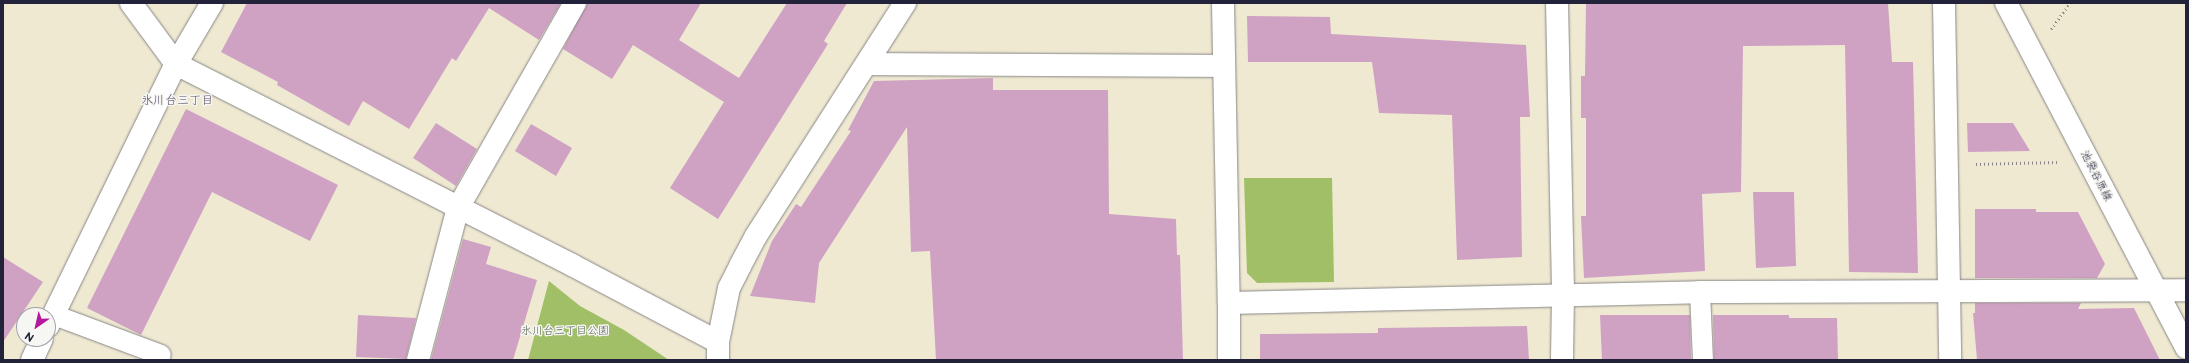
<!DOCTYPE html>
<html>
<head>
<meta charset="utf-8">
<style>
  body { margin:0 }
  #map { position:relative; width:2189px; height:363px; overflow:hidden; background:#efe9d2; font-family:"Balsamiq Sans","Klee One",sans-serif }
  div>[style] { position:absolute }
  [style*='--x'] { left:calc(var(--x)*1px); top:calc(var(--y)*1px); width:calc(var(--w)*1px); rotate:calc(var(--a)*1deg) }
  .green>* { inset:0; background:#a0bf67 }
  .building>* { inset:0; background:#cfa2c3 }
  .path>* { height:2.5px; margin-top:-1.25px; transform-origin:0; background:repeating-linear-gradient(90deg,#888686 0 1px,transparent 0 4px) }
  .roads { filter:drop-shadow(0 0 1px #888686) drop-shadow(0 0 1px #888686) }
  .lane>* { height:20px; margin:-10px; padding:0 10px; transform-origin:10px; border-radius:10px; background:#fff }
  .street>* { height:22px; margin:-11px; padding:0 11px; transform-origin:11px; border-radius:11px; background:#fff }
  .secondary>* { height:22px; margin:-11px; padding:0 11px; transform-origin:11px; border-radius:11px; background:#fff }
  span { translate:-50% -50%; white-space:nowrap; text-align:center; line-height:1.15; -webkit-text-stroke:3px #f6f6f2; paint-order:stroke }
  .street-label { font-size:11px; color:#22223b }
  .park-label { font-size:11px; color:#4e594a }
  .neighbourhood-label { font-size:12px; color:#5f4f6b }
  .frame { position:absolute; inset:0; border:4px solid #22223b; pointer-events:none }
  .north { position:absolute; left:16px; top:307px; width:40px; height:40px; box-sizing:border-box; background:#f6f6f2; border:1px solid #a1a1a9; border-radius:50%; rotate:214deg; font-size:11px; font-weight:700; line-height:16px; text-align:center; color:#22223b }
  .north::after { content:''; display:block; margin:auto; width:14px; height:18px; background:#b5179e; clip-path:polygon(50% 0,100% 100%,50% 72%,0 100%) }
</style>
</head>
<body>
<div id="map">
  <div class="green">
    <div style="clip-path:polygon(1244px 178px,1332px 178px,1334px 282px,1257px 283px,1247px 273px)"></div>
    <div style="clip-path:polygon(549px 281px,580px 306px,624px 330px,669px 360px,528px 360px)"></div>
  </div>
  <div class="building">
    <div style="clip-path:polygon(247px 3px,561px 3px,539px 40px,489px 8px,456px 61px,452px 58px,409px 129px,363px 101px,349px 126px,277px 85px,278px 82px,221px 52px)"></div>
    <div style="clip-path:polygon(587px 3px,701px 3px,679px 40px,739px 78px,787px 3px,847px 3px,824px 41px,828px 44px,718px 219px,670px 188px,724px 102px,633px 45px,612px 79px,563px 49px)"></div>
    <div style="clip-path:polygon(1586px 3px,1888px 3px,1892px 62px,1913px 62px,1918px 273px,1849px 272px,1845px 45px,1743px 46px,1741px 192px,1702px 194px,1705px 271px,1584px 278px,1581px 216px,1586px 216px,1586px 118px,1581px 118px,1581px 76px,1585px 76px)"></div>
    <div style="clip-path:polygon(1247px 16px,1330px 17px,1331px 34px,1526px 45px,1530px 117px,1520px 117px,1522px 257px,1457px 260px,1452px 115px,1379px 113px,1372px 62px,1248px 62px)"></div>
    <div style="clip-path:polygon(993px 78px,993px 90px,1108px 90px,1109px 214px,1176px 219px,1177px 255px,1180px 255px,1183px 360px,936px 360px,930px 251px,911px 252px,907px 127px,819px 263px,815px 303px,750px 296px,772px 241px,796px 204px,801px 207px,851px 131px,848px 130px,874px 81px)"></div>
    <div style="clip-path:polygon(186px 109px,338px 185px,310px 241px,212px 192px,141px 335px,87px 308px)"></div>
    <div style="clip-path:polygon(436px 123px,477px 149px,456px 186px,413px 158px)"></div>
    <div style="clip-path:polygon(1967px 123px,2013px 123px,2030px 151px,1968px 152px)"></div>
    <div style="clip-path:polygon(531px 124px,572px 148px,556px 176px,515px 151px)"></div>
    <div style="clip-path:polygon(1753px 192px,1794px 192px,1796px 266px,1756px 268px)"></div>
    <div style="clip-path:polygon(1975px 209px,2036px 209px,2036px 212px,2078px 212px,2105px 264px,2097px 278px,1975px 278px)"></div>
    <div style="clip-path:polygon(463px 239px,491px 247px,486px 264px,537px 280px,513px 360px,431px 360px)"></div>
    <div style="clip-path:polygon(3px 257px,43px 282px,3px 342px)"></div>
    <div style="clip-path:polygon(1975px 303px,2081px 303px,2078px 309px,2134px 308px,2160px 360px,1977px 360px,1973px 313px,1975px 313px)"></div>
    <div style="clip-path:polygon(358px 315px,416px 318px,406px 359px,356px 357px)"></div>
    <div style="clip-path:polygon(1600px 315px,1690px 315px,1691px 360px,1602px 360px)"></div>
    <div style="clip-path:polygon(1713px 315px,1789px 315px,1789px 318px,1837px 318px,1838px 360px,1714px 360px)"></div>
    <div style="clip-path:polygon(1527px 326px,1529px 360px,1260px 360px,1260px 334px,1378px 333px,1378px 328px)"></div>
  </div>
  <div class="path">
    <div style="--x:2051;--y:29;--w:32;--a:-54"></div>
    <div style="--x:1976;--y:164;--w:81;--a:-1.4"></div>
  </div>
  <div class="roads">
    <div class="lane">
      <div style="--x:1700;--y:292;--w:68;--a:87.5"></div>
      <div style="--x:54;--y:315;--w:114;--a:20.5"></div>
    </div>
    <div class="street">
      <div style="--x:131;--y:3;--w:76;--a:53.6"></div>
      <div style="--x:176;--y:64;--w:444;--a:26.9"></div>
      <div style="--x:572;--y:265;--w:165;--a:27.8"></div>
      <div style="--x:1223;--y:3;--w:300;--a:88.9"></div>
      <div style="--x:1229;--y:303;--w:57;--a:90"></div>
      <div style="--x:1557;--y:3;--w:293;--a:88.8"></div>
      <div style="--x:1563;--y:296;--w:64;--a:90.9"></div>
      <div style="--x:867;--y:64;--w:356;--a:0.3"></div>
      <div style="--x:1229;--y:303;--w:471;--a:-1.3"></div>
      <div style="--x:1700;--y:292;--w:486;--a:-0.2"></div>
      <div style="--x:48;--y:326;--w:292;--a:-64"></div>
      <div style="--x:176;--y:64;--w:71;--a:-59.5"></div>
      <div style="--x:32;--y:360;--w:23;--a:-65"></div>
      <div style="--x:418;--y:360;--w:157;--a:-75.3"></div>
      <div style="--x:458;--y:208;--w:236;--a:-60.3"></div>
      <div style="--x:718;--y:360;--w:18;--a:-90"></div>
      <div style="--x:718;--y:342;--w:55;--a:-78.5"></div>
      <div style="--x:729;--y:288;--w:25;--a:-63"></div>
      <div style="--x:740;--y:266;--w:34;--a:-62"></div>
      <div style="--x:756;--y:236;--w:277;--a:-57.4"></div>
    </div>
    <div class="secondary">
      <div style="--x:1944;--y:3;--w:357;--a:89"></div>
      <div style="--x:2006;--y:3;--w:389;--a:62.4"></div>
    </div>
  </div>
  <div class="street-label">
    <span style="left:2096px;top:176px;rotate:63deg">池袋谷原線</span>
  </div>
  <div class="park-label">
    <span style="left:565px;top:331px">氷川台三丁目公園</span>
  </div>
  <div class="neighbourhood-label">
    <span style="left:177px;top:101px">氷川台三丁目</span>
  </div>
  <div class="frame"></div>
  <div class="north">N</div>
</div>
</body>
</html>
